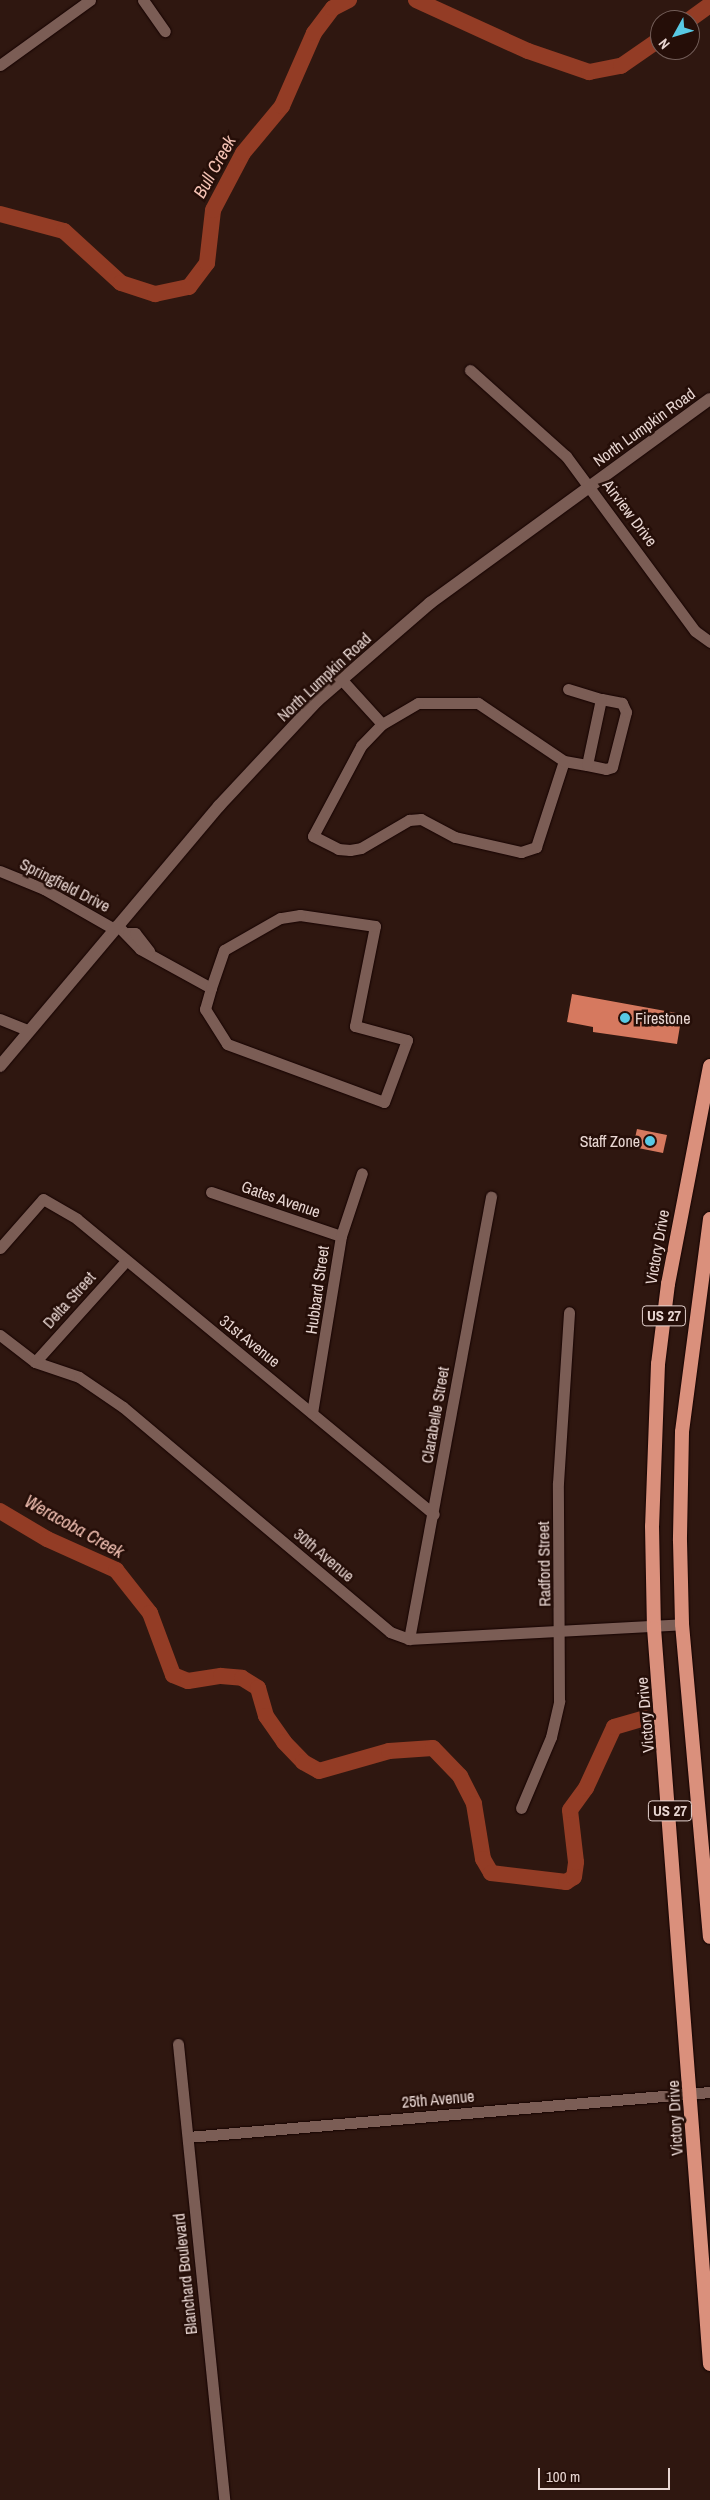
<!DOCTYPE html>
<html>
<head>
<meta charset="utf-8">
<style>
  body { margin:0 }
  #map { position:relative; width:710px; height:2500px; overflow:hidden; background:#2f1710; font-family:"Archivo Narrow",sans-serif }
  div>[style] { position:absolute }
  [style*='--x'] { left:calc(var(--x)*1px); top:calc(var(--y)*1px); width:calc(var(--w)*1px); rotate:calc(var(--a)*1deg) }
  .river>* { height:16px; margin:-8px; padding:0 8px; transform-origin:8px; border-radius:8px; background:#933c25 }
  .building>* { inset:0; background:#d6795f }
  .roads { filter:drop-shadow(0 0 1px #160301) drop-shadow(0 0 1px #160301) }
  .minor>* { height:11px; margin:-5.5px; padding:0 5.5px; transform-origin:5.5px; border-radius:5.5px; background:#7b5d55 }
  .tertiary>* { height:12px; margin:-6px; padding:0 6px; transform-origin:6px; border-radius:6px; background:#7b5d55 }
  .trunk>* { height:14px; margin:-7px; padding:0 7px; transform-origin:7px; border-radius:7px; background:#da907c }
  .dots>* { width:14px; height:14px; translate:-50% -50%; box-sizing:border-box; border:2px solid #250e08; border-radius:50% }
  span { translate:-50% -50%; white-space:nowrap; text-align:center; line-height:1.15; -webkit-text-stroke:5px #250e08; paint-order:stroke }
  .shield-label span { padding:1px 4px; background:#250e08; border:1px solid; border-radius:4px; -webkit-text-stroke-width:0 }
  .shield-label { font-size:15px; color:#e8d6d2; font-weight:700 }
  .street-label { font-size:16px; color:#e8d6d2 }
  .poi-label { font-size:16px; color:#e8d6d2 }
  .left { translate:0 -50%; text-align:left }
  .right { translate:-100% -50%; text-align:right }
  .water-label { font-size:18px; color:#f3c1b3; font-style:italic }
  .north { position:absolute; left:650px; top:10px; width:50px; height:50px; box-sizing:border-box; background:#250e08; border:1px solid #735e59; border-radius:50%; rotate:231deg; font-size:14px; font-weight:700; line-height:20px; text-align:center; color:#e8d6d2 }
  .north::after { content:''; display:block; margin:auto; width:18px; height:22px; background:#58c9e4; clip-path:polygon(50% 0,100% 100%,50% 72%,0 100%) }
  .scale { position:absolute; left:538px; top:2468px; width:132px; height:22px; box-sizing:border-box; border:2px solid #e8d6d2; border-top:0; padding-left:6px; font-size:15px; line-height:18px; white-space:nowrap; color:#e8d6d2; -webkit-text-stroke:4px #250e08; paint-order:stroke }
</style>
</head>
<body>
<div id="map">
  <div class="river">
    <div style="--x:416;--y:0;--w:123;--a:24.5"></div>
    <div style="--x:528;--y:51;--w:65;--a:19"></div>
    <div style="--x:589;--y:72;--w:33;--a:-11"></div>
    <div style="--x:621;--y:66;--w:47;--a:-34.7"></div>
    <div style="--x:689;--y:20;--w:26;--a:-36"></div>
    <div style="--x:0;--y:214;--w:66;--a:14.9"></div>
    <div style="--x:64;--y:231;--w:77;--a:42.4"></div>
    <div style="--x:121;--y:283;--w:36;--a:18"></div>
    <div style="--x:155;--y:294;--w:35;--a:-12"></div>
    <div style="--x:189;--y:287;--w:30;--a:-53"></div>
    <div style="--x:207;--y:263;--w:53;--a:-83.5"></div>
    <div style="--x:213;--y:210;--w:64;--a:-62.2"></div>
    <div style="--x:243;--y:153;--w:61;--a:-50.3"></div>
    <div style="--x:282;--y:106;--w:80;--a:-66.3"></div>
    <div style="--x:314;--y:33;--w:31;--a:-53"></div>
    <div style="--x:333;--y:8;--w:18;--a:-27"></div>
    <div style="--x:0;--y:1511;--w:55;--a:30.8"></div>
    <div style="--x:47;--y:1539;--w:76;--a:24.2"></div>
    <div style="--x:116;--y:1570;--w:55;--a:51.7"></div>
    <div style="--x:150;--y:1613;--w:66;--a:69.6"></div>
    <div style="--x:173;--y:1675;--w:16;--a:22"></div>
    <div style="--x:188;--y:1681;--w:33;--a:-9"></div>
    <div style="--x:221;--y:1676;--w:21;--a:5"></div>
    <div style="--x:242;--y:1678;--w:19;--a:32"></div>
    <div style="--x:258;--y:1688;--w:29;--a:74"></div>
    <div style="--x:266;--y:1716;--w:32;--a:55"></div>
    <div style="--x:284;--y:1742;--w:28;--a:46"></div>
    <div style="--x:303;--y:1762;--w:18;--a:29"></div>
    <div style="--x:319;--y:1771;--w:73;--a:-15.9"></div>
    <div style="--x:389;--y:1751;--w:44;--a:-3.9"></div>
    <div style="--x:433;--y:1748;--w:39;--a:46"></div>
    <div style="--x:460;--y:1776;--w:31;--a:63"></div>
    <div style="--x:474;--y:1804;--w:56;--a:80.7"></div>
    <div style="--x:483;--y:1859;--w:16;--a:60"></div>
    <div style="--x:491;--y:1873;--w:76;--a:6.8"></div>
    <div style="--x:566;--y:1882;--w:9;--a:-32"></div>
    <div style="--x:574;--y:1877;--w:15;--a:-82"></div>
    <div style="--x:576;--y:1862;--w:52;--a:-96.6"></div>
    <div style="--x:570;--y:1810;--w:27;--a:-54"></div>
    <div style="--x:586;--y:1788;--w:67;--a:-65.3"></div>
    <div style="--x:614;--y:1727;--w:32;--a:-16"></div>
  </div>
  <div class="building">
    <div style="clip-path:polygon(572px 994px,682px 1014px,677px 1044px,593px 1032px,593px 1027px,567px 1022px)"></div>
    <div style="clip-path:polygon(637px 1129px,667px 1135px,663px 1153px,633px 1147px)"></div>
  </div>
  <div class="roads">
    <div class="minor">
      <div style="--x:143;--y:0;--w:38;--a:55"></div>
      <div style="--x:0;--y:65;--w:111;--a:-35.8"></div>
      <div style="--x:470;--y:370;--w:129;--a:41.9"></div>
      <div style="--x:566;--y:456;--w:217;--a:53.6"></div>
      <div style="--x:695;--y:631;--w:19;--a:36"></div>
      <div style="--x:342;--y:680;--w:59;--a:47.7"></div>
      <div style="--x:382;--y:724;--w:30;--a:134"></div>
      <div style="--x:361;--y:746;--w:102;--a:118.1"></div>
      <div style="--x:313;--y:836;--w:28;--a:27"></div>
      <div style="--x:338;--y:849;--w:12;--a:5"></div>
      <div style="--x:350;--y:850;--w:11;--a:-10"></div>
      <div style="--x:361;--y:848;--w:56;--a:-30.3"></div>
      <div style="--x:409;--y:820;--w:12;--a:-5"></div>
      <div style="--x:421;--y:819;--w:38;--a:28"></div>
      <div style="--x:455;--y:837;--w:68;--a:12.8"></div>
      <div style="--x:521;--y:852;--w:16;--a:-18"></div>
      <div style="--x:536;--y:847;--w:90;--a:-72"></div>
      <div style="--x:564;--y:761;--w:104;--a:-146"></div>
      <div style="--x:478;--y:703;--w:60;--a:180"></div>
      <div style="--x:418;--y:703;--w:42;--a:149.7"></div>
      <div style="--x:568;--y:689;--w:34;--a:17"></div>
      <div style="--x:564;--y:761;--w:23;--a:10"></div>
      <div style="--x:587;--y:765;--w:19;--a:12"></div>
      <div style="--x:606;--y:769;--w:6;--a:-18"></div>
      <div style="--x:612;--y:767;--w:57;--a:-75.7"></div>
      <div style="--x:626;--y:712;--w:10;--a:-114"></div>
      <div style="--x:622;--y:703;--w:21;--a:-169"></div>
      <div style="--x:601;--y:699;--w:67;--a:102"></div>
      <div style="--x:0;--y:871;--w:48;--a:22.2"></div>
      <div style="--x:44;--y:889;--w:81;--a:29.7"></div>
      <div style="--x:117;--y:925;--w:33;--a:46"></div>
      <div style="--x:140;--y:949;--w:81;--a:28.8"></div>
      <div style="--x:211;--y:988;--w:22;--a:106"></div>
      <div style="--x:205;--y:1009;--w:41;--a:57.8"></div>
      <div style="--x:227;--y:1044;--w:167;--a:20.3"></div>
      <div style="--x:384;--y:1102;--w:66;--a:-69.6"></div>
      <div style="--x:407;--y:1040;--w:54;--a:-164.9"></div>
      <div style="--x:355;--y:1026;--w:102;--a:-78.7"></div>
      <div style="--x:375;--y:926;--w:76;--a:-171.7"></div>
      <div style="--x:300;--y:915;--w:20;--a:171"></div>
      <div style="--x:280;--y:918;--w:64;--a:150.3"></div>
      <div style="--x:224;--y:950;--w:40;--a:108.9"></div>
      <div style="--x:128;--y:933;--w:7;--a:0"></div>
      <div style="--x:135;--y:933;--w:23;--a:52"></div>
      <div style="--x:0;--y:1019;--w:31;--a:22"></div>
      <div style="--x:211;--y:1192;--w:137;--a:18.7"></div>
      <div style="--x:0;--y:1248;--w:65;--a:-48.7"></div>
      <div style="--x:43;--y:1199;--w:39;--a:30"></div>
      <div style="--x:77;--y:1219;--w:463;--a:39.6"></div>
      <div style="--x:0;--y:1335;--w:44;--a:37.6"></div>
      <div style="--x:35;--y:1362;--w:46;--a:18.8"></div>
      <div style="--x:79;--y:1377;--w:53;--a:34.3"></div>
      <div style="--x:123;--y:1407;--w:349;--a:40.1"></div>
      <div style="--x:390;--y:1632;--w:20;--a:20"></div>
      <div style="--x:409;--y:1639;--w:273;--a:-3.1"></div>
      <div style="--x:35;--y:1362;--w:136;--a:-48"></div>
      <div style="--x:312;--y:1413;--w:179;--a:-80.7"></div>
      <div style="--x:341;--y:1236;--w:66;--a:-71.6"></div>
      <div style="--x:409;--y:1639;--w:450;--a:-79.5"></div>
      <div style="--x:521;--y:1808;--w:77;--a:-67.1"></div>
      <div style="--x:551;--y:1737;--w:37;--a:-77"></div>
      <div style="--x:559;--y:1701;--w:218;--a:-90.3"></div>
      <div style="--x:558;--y:1483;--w:171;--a:-86.3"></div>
      <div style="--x:178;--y:2044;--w:458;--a:84.2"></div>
      <div style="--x:188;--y:2137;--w:524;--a:-4.93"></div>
    </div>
    <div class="tertiary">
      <div style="--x:0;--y:1066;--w:340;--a:-49.9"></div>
      <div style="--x:219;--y:806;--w:144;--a:-47"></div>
      <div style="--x:317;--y:701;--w:150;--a:-40.9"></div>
      <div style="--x:430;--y:603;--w:346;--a:-36.1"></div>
    </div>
    <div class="trunk">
      <div style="--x:710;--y:1066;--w:222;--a:100.9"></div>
      <div style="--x:668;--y:1284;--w:81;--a:97.1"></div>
      <div style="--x:658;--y:1364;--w:162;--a:92.1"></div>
      <div style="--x:652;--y:1526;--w:102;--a:88.9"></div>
      <div style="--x:654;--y:1628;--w:738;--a:85.65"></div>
      <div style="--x:710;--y:1219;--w:215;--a:97.5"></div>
      <div style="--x:682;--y:1432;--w:109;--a:91.1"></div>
      <div style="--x:680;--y:1541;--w:83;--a:88.6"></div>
      <div style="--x:682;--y:1624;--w:314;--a:84.9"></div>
    </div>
  </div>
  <div class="dots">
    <div style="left:625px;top:1018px;background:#58c9e4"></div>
    <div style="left:650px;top:1141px;background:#58c9e4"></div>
  </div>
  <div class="shield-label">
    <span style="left:664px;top:1316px">US 27</span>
    <span style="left:670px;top:1811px">US 27</span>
  </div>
  <div class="street-label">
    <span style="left:644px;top:427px;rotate:-36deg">North Lumpkin Road</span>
    <span style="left:630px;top:513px;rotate:53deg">Airview Drive</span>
    <span style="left:324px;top:677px;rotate:-43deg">North Lumpkin Road</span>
    <span style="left:65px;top:885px;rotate:27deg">Springfield Drive</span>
    <span style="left:281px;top:1199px;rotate:19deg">Gates Avenue</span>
    <span style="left:657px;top:1247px;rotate:-80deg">Victory Drive</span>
    <span style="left:317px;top:1290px;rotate:-82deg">Hubbard Street</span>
    <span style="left:69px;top:1300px;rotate:-48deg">Delta Street</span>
    <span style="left:250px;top:1341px;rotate:39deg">31st Avenue</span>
    <span style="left:435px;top:1415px;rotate:-80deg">Clarabelle Street</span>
    <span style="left:324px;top:1555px;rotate:40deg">30th Avenue</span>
    <span style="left:544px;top:1564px;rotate:-91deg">Radford Street</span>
    <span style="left:645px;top:1715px;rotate:-95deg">Victory Drive</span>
    <span style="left:438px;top:2099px;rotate:-5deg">25th Avenue</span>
    <span style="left:675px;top:2118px;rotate:-93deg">Victory Drive</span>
    <span style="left:185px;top:2274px;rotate:-96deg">Blanchard Boulevard</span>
  </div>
  <div class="poi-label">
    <span class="left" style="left:635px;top:1018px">Firestone</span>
    <span class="right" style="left:640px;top:1141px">Staff Zone</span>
  </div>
  <div class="water-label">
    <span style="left:215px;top:167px;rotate:-61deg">Bull Creek</span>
    <span style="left:74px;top:1527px;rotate:29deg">Weracoba Creek</span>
  </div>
  <div class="north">N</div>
  <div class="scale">100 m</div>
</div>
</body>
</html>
